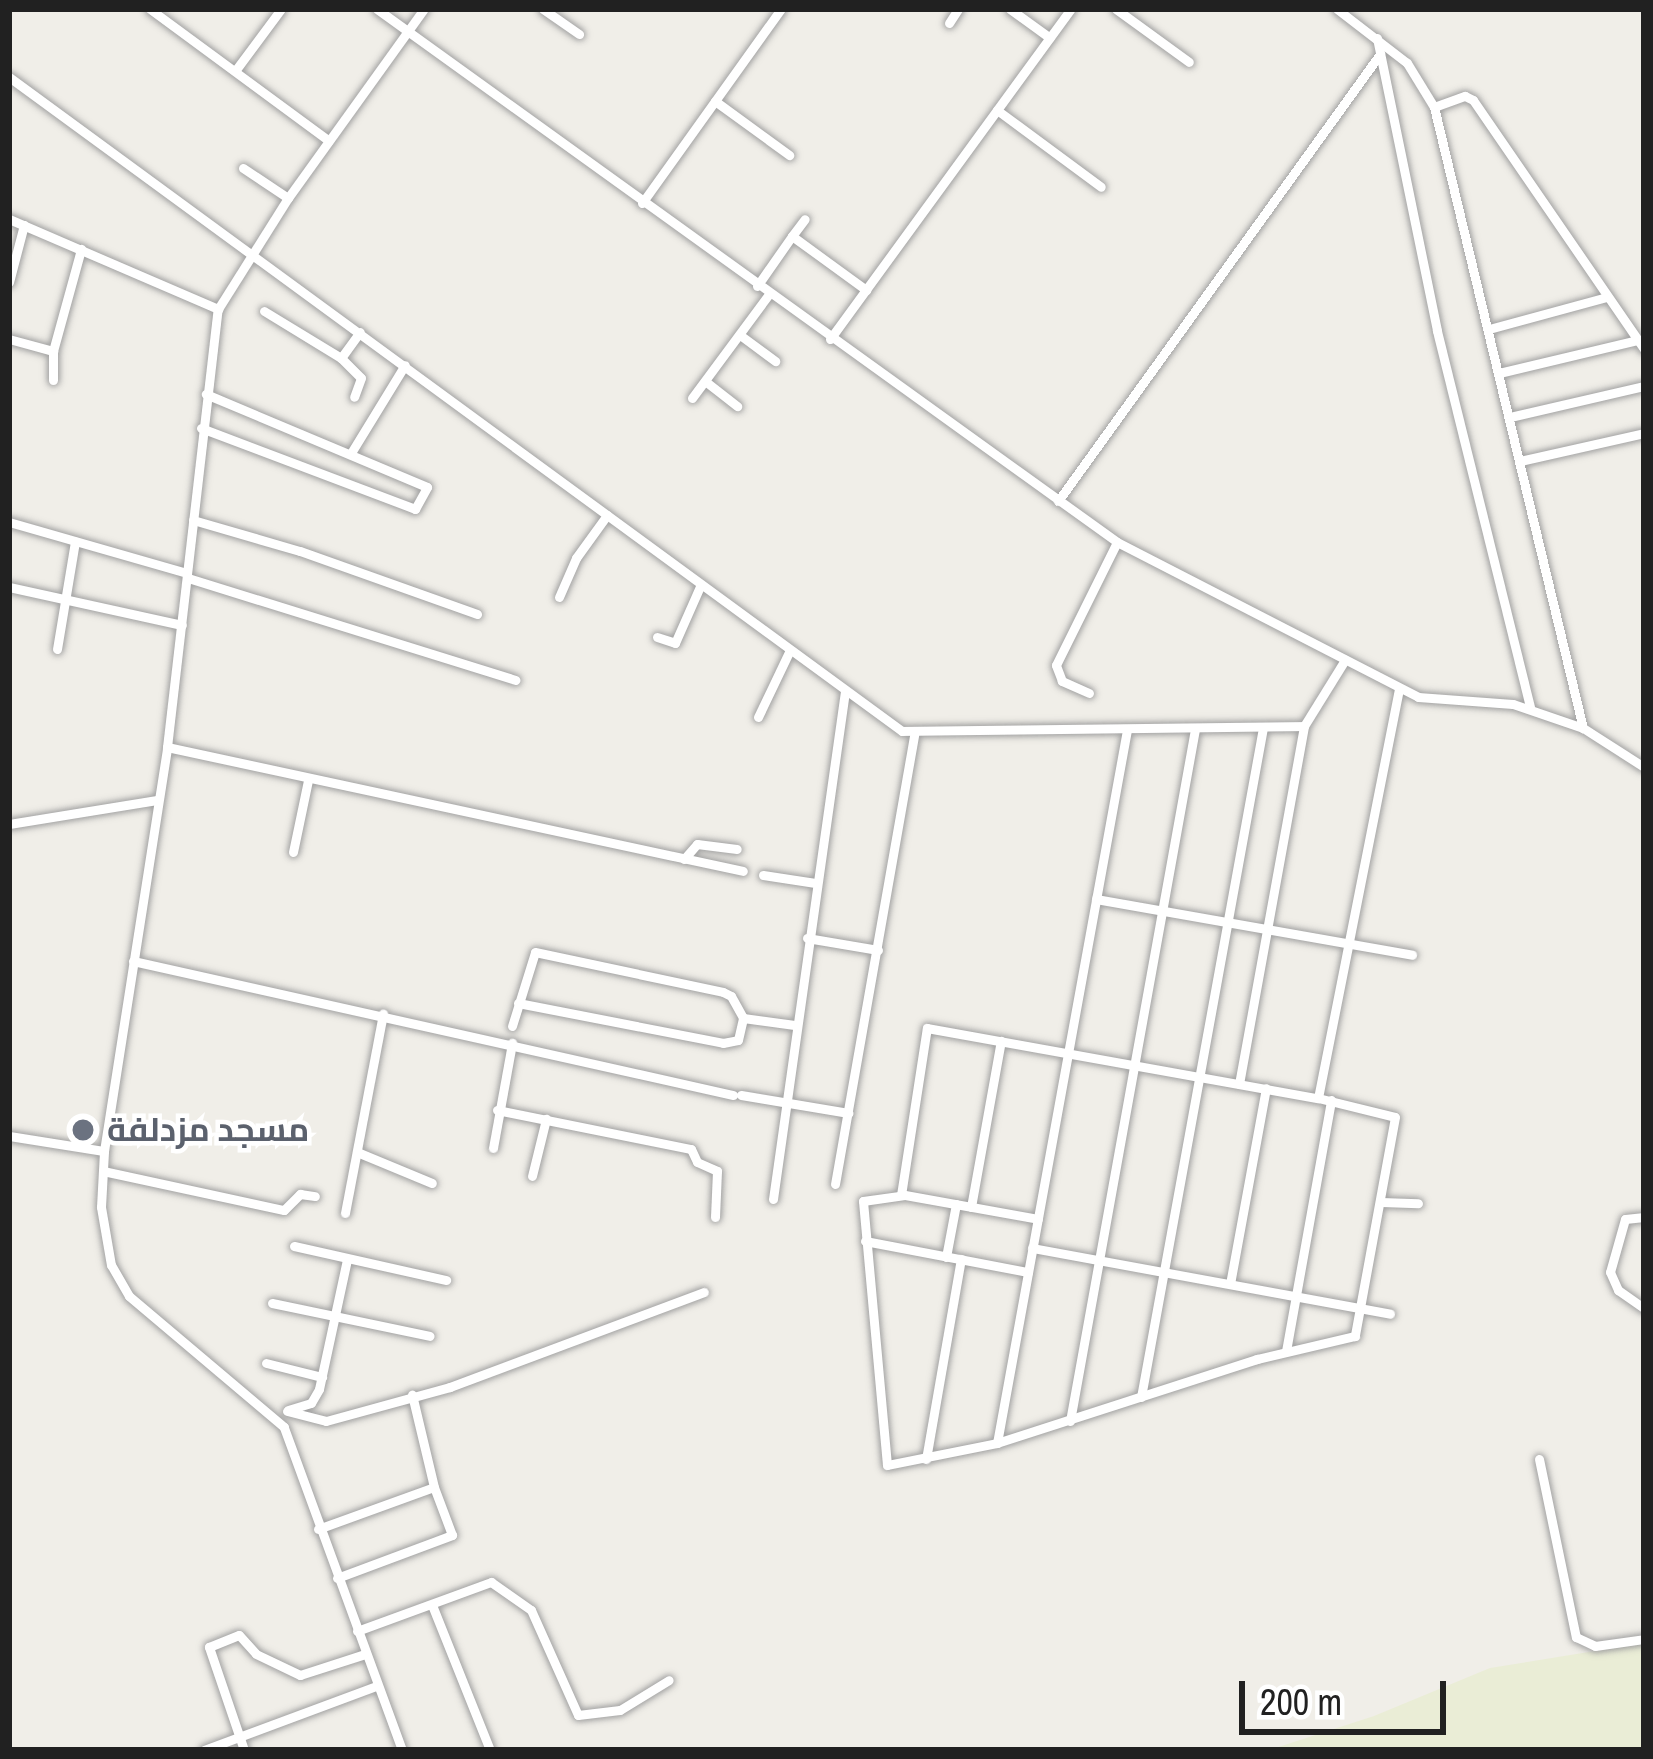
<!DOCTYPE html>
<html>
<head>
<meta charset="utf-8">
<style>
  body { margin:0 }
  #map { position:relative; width:1653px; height:1759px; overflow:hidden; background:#f0eee8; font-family:"Archivo Narrow",Cairo,sans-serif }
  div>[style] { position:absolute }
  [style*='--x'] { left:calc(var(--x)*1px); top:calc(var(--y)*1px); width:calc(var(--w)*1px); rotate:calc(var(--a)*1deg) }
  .farmland>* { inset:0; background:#eaedd6 }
  .roads { filter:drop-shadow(0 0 3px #a2a2a2) drop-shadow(0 0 3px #a2a2a2) }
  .minor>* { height:9px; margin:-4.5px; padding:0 4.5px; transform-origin:4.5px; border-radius:4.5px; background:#fff }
  .dots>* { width:33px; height:33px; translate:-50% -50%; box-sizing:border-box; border:6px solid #fff; border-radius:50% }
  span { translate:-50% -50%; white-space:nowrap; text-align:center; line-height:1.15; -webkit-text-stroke:9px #fff; paint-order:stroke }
  .worship-label { font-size:33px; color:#5b616d; font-weight:700 }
  .left { translate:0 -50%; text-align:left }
  .frame { position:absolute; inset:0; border:12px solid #212121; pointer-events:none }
  .scale { position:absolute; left:1239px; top:1681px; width:207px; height:54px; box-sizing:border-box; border:6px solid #212121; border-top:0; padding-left:15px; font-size:36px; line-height:42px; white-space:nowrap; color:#212121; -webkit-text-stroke:9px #fff; paint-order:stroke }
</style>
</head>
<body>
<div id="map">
  <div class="farmland">
    <div style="clip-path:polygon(1644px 1643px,1644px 1750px,1269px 1750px,1374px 1716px,1490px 1668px)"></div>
  </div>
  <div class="roads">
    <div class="minor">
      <div style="--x:150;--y:9;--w:222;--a:36.4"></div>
      <div style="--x:377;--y:9;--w:912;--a:35.76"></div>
      <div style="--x:1117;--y:542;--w:339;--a:27.2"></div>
      <div style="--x:1418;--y:697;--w:95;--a:4.2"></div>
      <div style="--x:1513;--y:704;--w:74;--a:18.9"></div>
      <div style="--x:543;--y:9;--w:44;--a:34.8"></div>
      <div style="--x:1010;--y:9;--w:49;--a:35.9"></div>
      <div style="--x:1116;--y:9;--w:90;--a:36"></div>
      <div style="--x:1337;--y:9;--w:88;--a:37.6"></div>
      <div style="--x:1407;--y:63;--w:52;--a:58.5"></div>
      <div style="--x:1434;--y:107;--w:639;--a:76.51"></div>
      <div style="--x:1583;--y:728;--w:72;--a:32.6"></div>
      <div style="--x:949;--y:23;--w:17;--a:-57"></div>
      <div style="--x:1377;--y:38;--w:299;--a:78.4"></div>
      <div style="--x:1437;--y:331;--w:388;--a:76.1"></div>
      <div style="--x:235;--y:71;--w:77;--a:-53.4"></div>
      <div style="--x:9;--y:77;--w:1107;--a:36.22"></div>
      <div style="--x:902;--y:731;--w:402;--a:-0.7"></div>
      <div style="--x:1304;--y:726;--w:78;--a:-58.2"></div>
      <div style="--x:715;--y:101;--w:92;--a:36.1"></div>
      <div style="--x:1434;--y:107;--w:33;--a:-20"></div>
      <div style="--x:1465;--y:96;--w:9;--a:27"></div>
      <div style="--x:1473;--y:100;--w:302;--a:55.5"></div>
      <div style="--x:997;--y:110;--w:129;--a:36.5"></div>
      <div style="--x:243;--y:168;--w:54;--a:33.7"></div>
      <div style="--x:642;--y:203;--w:239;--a:-54.4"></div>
      <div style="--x:9;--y:219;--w:228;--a:23.3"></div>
      <div style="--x:792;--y:236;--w:21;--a:-53"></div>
      <div style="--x:9;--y:282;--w:59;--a:-75.3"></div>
      <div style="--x:757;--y:286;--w:61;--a:-55"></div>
      <div style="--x:792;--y:236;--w:92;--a:36.1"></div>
      <div style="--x:264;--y:311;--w:90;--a:31.4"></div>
      <div style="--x:341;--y:358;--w:32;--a:-54"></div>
      <div style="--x:1489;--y:329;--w:122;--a:-15.2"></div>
      <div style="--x:740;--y:335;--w:44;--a:36.6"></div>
      <div style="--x:9;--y:339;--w:46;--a:15.3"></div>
      <div style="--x:53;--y:351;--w:106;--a:-74.6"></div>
      <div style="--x:830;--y:339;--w:409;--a:-53.9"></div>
      <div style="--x:53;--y:351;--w:29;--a:90"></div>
      <div style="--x:341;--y:358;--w:28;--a:45"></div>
      <div style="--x:361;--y:378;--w:20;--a:110"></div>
      <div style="--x:1499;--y:373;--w:143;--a:-13.4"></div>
      <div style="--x:705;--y:381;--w:41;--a:38"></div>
      <div style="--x:692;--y:398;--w:129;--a:-53.5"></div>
      <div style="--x:1510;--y:417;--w:138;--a:-13"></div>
      <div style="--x:201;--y:428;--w:229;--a:20.7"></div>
      <div style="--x:415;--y:509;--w:25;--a:-61"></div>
      <div style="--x:427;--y:487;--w:240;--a:-157.2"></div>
      <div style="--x:351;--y:453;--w:103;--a:-58.5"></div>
      <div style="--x:1520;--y:461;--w:127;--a:-12.7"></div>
      <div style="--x:1058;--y:501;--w:551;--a:-54.23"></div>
      <div style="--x:193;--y:520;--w:111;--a:16.2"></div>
      <div style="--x:300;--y:551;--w:188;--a:19.6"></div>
      <div style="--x:9;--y:522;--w:185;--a:16"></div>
      <div style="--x:188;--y:578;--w:343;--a:17.3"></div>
      <div style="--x:9;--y:587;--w:177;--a:12.4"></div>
      <div style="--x:559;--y:597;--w:43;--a:-66.4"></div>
      <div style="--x:576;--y:558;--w:53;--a:-54.2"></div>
      <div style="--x:657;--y:637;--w:19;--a:18"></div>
      <div style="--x:675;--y:643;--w:64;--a:-66.2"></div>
      <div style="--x:57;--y:649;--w:109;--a:-80.5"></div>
      <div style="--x:1089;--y:693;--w:30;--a:-156"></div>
      <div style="--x:1062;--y:681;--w:17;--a:-111"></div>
      <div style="--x:1056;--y:665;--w:137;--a:-63.6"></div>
      <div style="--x:758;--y:717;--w:74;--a:-64.5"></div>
      <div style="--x:167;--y:747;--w:589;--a:12.15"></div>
      <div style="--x:9;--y:824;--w:150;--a:-9.2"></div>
      <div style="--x:293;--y:852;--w:74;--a:-78.2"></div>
      <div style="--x:684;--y:859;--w:20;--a:-49"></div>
      <div style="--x:697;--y:844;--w:40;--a:7.1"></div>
      <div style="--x:763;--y:875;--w:53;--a:8.7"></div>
      <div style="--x:1096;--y:899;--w:321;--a:10"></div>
      <div style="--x:807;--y:938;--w:72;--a:9.6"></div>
      <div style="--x:133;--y:961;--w:615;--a:12.59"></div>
      <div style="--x:518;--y:1003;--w:209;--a:11"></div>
      <div style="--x:723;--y:1043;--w:15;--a:-11"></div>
      <div style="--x:738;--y:1040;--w:23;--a:-77"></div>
      <div style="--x:512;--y:1026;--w:77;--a:-72.7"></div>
      <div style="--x:535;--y:952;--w:192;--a:12"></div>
      <div style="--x:723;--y:992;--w:9;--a:27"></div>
      <div style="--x:731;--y:996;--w:25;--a:61"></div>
      <div style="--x:743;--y:1018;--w:52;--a:7.7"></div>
      <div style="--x:1239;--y:1084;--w:364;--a:-79.7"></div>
      <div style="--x:741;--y:1095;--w:109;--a:9.5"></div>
      <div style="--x:1318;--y:1098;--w:417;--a:-78.8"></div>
      <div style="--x:497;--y:1110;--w:198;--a:11.4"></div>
      <div style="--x:691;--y:1149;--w:14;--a:65"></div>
      <div style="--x:697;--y:1162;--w:22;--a:24"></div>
      <div style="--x:717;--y:1171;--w:46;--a:92.5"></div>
      <div style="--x:9;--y:1136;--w:96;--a:9"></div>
      <div style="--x:493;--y:1148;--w:107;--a:-79.7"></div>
      <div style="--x:357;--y:1152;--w:81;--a:22.5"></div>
      <div style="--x:103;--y:1171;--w:185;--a:12.2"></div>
      <div style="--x:284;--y:1210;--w:23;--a:-45"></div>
      <div style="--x:300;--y:1194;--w:15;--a:8"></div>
      <div style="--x:532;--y:1176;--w:59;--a:-76.2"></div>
      <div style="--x:835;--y:1184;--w:459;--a:-80"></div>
      <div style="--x:901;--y:1195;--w:169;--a:-81.2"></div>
      <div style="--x:927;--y:1028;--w:397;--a:10.2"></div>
      <div style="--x:1318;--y:1098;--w:79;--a:13.9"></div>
      <div style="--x:1395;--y:1117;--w:223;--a:100.4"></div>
      <div style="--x:1355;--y:1336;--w:101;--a:166.8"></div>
      <div style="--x:1257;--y:1359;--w:273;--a:162.1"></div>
      <div style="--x:997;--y:1443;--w:112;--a:168.7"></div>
      <div style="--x:887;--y:1465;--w:265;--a:-95.2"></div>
      <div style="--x:863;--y:1201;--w:42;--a:-8.1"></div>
      <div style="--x:905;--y:1195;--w:135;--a:10.2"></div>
      <div style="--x:773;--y:1199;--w:513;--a:-81.93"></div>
      <div style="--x:1381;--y:1202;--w:37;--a:2"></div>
      <div style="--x:971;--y:1207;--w:169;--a:-79.8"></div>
      <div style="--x:345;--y:1213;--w:203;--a:-79.2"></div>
      <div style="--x:1644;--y:1217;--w:19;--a:174"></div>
      <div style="--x:1625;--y:1219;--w:55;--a:105.8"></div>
      <div style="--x:1610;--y:1272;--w:20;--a:66"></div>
      <div style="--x:1618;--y:1290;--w:32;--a:35"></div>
      <div style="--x:865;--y:1241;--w:166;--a:10.8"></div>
      <div style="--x:294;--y:1246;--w:156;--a:12.6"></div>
      <div style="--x:1032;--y:1248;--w:364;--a:10.4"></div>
      <div style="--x:946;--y:1257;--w:54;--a:-79.3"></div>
      <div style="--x:1230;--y:1284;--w:199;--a:-79.6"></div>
      <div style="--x:272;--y:1303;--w:161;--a:11.8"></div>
      <div style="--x:1286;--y:1351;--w:255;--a:-79.8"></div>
      <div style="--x:266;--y:1363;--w:58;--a:14"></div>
      <div style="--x:1141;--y:1397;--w:680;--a:-79.67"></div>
      <div style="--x:288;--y:1410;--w:24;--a:-17"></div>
      <div style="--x:311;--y:1403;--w:16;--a:-60"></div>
      <div style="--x:319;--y:1389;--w:133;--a:-77.8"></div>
      <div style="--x:287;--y:1411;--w:40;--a:14.4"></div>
      <div style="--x:326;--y:1421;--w:129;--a:-15.3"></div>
      <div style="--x:450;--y:1387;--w:271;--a:-20.5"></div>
      <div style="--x:1070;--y:1421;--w:703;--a:-79.76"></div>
      <div style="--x:997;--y:1443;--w:725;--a:-79.67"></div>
      <div style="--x:926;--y:1459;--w:203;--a:-80.1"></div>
      <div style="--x:1539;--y:1459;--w:182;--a:78.3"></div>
      <div style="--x:1576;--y:1637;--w:21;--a:25"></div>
      <div style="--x:1595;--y:1646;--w:49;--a:-8.1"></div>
      <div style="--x:318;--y:1529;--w:123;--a:-19.9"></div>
      <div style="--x:434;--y:1487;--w:95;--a:-103.4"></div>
      <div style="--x:337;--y:1578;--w:123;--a:-20.5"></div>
      <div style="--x:452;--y:1535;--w:51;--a:-110.6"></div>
      <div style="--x:432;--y:1605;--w:156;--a:68.2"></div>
      <div style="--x:357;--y:1631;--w:143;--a:-20.1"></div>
      <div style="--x:491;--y:1582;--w:49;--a:35"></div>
      <div style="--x:531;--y:1610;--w:115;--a:65.9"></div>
      <div style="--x:578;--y:1715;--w:42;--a:-6.8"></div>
      <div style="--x:620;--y:1710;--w:57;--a:-31.5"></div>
      <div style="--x:204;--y:1750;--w:184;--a:-20.4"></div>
      <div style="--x:244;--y:1750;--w:109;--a:-108.8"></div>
      <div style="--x:209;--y:1647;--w:32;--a:-22"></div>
      <div style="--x:239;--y:1635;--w:25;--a:48"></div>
      <div style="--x:256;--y:1654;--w:49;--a:25.5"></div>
      <div style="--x:300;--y:1675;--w:68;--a:-17.9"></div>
      <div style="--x:402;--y:1750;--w:344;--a:-110.1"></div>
      <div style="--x:284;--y:1427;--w:203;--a:-139.8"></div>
      <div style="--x:129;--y:1296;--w:36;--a:-120"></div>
      <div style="--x:111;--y:1265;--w:59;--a:-99.8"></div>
      <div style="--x:101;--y:1207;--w:56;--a:-86.9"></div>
      <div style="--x:104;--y:1151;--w:409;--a:-81.1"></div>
      <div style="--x:167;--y:747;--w:441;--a:-83.4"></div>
      <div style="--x:218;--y:309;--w:131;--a:-57.8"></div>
      <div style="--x:288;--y:198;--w:233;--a:-54.3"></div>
    </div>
  </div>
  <div class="dots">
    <div style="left:83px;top:1130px;background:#6b7280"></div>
  </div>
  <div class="worship-label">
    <span class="left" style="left:107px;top:1130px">مسجد مزدلفة</span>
  </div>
  <div class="frame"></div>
  <div class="scale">200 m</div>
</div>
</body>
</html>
